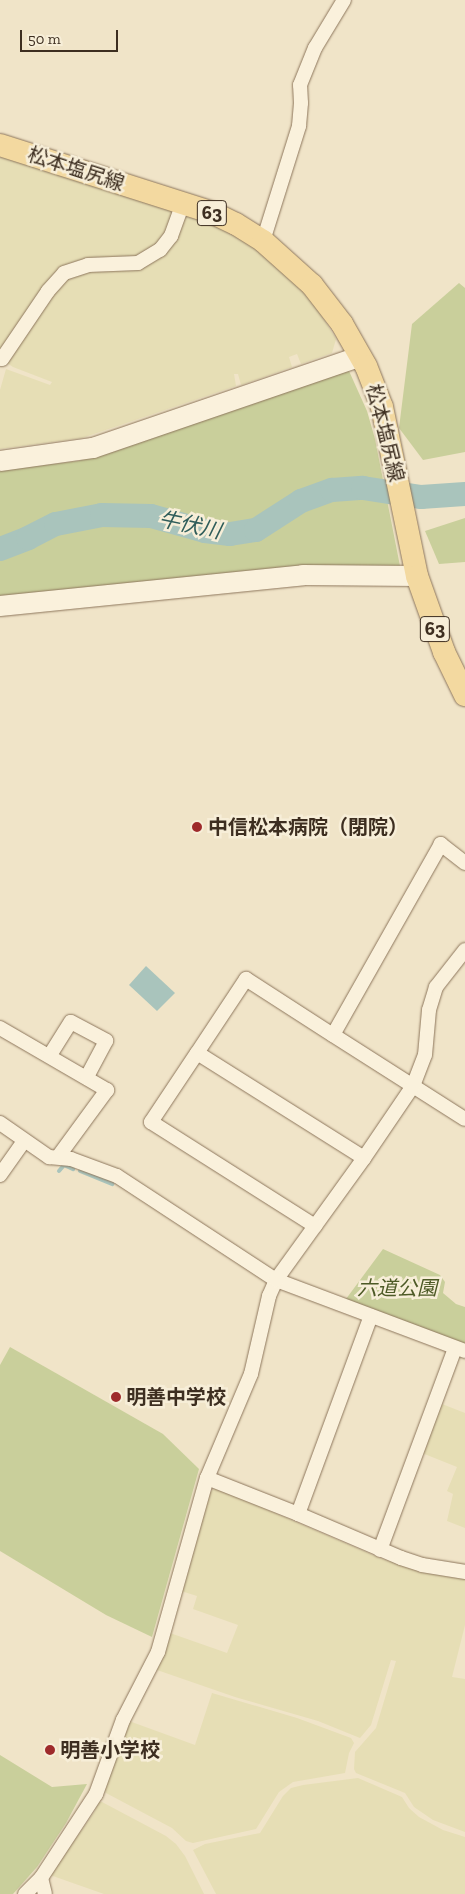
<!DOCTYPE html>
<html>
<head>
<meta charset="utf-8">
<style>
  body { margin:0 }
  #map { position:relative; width:465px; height:1894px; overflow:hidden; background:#f0e4c8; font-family:"Zilla Slab","Noto Sans JP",serif }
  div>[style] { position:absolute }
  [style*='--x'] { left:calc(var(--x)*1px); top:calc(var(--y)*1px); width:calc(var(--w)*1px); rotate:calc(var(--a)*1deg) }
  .farmland>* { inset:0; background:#e6deb5 }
  .green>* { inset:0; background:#c9cf9b }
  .water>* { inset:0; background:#a9c4bc }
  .stream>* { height:4px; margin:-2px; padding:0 2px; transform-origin:2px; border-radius:2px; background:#a9c4bc }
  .river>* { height:24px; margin:-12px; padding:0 12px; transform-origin:12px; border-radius:12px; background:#a9c4bc }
  .roads { filter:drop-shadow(0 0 1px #8d765c) drop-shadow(0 0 1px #8d765c) }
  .street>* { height:14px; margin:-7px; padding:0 7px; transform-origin:7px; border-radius:7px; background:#faf1dc }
  .secondary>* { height:20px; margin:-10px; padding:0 10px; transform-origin:10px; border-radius:10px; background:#faf1dc }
  .primary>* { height:22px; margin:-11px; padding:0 11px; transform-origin:11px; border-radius:11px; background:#f3d9a0 }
  .dots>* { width:14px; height:14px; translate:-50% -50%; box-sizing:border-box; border:2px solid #f7eed8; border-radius:50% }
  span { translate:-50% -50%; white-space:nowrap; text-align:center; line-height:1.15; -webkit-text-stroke:5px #f7eed8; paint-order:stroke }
  .shield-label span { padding:1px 4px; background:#f7eed8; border:1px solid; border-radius:4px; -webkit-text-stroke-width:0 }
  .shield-label { font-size:19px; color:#3d2e20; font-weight:700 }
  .street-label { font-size:20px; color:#3d2e20 }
  .poi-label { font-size:20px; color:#3d2e20; font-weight:700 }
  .left { translate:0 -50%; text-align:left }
  .park-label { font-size:20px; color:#4d5a26; font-style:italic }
  .water-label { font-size:21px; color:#2f5d5a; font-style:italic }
  .scale { position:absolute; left:20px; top:30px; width:98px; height:22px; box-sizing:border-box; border:2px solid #3d2e20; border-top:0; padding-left:6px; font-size:15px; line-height:18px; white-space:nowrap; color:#3d2e20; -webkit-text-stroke:4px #f7eed8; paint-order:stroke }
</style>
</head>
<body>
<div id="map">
  <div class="farmland">
    <div style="clip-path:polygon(0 154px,176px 208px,167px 234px,160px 243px,134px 260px,76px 265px,0 352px)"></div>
    <div style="clip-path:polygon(184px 212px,231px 230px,255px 246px,312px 300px,336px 339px,332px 353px,301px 364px,297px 354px,289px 357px,292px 367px,241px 385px,238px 374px,234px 374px,236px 386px,82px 438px,0 449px,0 390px,6px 369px,50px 385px,52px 382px,13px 367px,4px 361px,56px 287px,68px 276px,78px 272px,148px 263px)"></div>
    <div style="clip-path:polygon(442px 1404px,465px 1413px,465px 1528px,447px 1521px,453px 1494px,447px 1491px,457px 1467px,422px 1453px)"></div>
    <div style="clip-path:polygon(217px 1488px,380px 1558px,419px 1571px,465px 1578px,465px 1625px,452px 1677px,465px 1679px,465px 1832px,433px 1820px,414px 1807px,405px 1793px,356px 1773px,354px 1769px,355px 1752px,376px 1728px,396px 1661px,391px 1660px,371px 1725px,360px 1738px,318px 1721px,235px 1697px,157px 1670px,163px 1657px,170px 1633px,227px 1653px,238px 1625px,193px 1609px,197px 1596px,181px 1591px,209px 1492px)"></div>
    <div style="clip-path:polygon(212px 1693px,297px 1718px,351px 1738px,354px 1743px,349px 1753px,345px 1773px,293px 1782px,279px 1792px,256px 1829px,193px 1843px,186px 1841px,172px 1828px,106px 1793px,104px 1789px,129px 1721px,195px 1745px)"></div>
    <div style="clip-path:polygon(358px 1778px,402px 1797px,409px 1808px,419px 1817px,443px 1830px,465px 1837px,465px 1894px,216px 1894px,193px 1850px,205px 1844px,260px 1833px,283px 1796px,291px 1788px,303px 1785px)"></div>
    <div style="clip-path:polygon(98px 1802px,102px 1802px,166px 1836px,176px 1844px,185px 1856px,204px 1894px,104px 1894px,50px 1875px,95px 1811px)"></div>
  </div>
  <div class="green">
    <div style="clip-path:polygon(459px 283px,465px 288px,465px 452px,423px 460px,399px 428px,412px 324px)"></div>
    <div style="clip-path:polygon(344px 371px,349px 371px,367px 411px,375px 439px,400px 566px,393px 572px,0 598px,0 470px,78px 461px,122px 448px)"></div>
    <div style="clip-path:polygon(465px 518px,465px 562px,439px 564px,425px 531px)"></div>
    <div style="clip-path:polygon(383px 1249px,440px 1275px,445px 1282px,443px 1293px,456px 1304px,465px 1307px,465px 1344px,346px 1299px)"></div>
    <div style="clip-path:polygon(10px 1347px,163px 1434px,199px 1469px,152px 1637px,106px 1615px,0 1551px,0 1365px)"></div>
    <div style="clip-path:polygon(0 1755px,52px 1787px,87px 1784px,66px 1823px,37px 1867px,13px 1894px,0 1894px)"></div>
  </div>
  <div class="water">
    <div style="clip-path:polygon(146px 966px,175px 993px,157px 1011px,129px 985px)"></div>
  </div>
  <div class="stream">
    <div style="--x:59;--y:1171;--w:8;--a:-50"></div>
    <div style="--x:64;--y:1165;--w:10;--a:24"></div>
    <div style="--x:80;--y:1171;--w:35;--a:22"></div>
  </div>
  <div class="river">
    <div style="--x:0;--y:549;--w:30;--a:-21"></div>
    <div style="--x:28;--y:538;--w:31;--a:-27"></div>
    <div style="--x:56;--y:524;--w:47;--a:-11.1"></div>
    <div style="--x:102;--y:515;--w:49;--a:1.2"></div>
    <div style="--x:151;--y:516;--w:56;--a:15.5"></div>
    <div style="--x:205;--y:531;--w:25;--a:7"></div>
    <div style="--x:230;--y:534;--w:26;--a:-9"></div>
    <div style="--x:256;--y:530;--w:54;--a:-32.8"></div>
    <div style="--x:301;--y:501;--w:33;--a:-20"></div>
    <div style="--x:332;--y:490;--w:31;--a:-4"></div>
    <div style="--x:363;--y:488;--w:59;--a:8.8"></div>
    <div style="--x:421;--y:497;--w:44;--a:-3.9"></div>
  </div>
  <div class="roads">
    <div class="street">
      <div style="--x:263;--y:241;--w:121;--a:-72.6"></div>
      <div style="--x:299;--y:126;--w:23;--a:-85"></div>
      <div style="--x:301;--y:103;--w:18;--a:-93"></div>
      <div style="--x:300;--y:85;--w:40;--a:-68"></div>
      <div style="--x:315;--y:48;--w:56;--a:-58.9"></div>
      <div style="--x:0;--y:358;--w:2;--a:27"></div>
      <div style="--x:2;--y:359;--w:82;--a:-55.9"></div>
      <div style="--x:48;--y:291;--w:24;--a:-48"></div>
      <div style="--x:64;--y:273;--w:25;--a:-18"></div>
      <div style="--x:88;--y:265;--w:50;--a:-2.3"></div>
      <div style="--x:138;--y:263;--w:26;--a:-31"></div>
      <div style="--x:160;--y:250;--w:18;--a:-52"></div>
      <div style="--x:171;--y:236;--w:35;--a:-70"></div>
      <div style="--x:465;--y:863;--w:31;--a:-142"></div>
      <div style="--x:441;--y:844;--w:219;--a:119.5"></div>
      <div style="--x:333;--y:1035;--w:156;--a:32.5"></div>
      <div style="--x:0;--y:1028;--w:124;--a:30.1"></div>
      <div style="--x:107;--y:1090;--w:83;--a:126.2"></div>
      <div style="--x:197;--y:1053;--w:83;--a:123.7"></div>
      <div style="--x:151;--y:1122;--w:194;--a:32.4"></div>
      <div style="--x:315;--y:1226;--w:84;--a:-54.2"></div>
      <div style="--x:364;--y:1158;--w:197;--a:-147.8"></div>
      <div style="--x:197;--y:1053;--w:89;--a:-56.5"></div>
      <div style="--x:246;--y:979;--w:103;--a:32.8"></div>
      <div style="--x:50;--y:1055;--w:39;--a:-58"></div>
      <div style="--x:71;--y:1022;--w:40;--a:28"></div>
      <div style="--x:106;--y:1041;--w:40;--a:118"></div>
      <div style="--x:0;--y:1123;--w:60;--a:34.8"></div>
      <div style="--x:49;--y:1157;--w:22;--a:5"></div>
      <div style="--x:71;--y:1159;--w:49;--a:20.3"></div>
      <div style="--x:117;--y:1176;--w:190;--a:33.2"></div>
      <div style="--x:276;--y:1280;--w:202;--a:20.6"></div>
      <div style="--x:364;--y:1158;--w:87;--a:-55.8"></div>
      <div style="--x:413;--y:1086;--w:33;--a:-69"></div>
      <div style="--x:425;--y:1055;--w:45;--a:-84.9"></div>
      <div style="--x:429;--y:1010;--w:24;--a:-73"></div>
      <div style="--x:436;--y:987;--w:47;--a:-51.9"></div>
      <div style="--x:0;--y:1175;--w:42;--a:-54.8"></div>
      <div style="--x:207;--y:1478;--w:98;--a:21.6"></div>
      <div style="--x:298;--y:1514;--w:112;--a:23.1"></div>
      <div style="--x:401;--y:1558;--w:22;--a:18"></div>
      <div style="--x:422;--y:1565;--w:44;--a:9.2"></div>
      <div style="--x:298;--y:1514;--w:211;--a:-69.8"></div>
      <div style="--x:380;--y:1550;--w:215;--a:-69.6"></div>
      <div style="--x:41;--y:1878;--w:16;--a:76"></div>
      <div style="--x:25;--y:1894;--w:23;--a:-45"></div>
      <div style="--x:41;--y:1878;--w:100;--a:-56.8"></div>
      <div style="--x:96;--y:1794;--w:79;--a:-70"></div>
      <div style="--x:123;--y:1720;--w:76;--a:-62.8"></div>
      <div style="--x:158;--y:1652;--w:181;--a:-74.3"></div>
      <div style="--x:207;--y:1478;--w:113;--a:-67.1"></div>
      <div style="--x:251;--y:1374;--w:80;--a:-77"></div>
      <div style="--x:269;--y:1296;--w:17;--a:-66"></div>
      <div style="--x:276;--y:1280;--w:67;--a:-54.2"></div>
    </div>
    <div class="secondary">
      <div style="--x:0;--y:461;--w:94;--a:-8"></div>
      <div style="--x:93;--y:448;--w:283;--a:-18.9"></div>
      <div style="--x:0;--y:606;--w:305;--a:-5.8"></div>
      <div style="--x:303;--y:575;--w:114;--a:0.5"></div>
    </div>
    <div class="primary">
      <div style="--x:0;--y:145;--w:224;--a:17.7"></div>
      <div style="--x:213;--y:213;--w:25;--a:26"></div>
      <div style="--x:236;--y:224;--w:32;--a:32"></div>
      <div style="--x:263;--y:241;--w:66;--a:41.9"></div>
      <div style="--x:312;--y:285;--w:49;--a:52.4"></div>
      <div style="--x:342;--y:324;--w:48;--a:60.3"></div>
      <div style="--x:366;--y:366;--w:44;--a:68.7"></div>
      <div style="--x:382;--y:407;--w:173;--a:78.3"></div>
      <div style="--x:417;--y:576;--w:81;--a:70.4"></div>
      <div style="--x:444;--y:652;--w:48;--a:64"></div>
    </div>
  </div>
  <div class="dots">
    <div style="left:197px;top:827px;background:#9e2a2b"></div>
    <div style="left:116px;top:1397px;background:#9e2a2b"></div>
    <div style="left:50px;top:1750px;background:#9e2a2b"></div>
  </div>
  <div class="shield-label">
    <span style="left:212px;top:213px">63</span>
    <span style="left:435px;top:629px">63</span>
  </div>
  <div class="street-label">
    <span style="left:76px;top:169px;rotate:18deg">松本塩尻線</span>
    <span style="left:385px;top:433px;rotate:76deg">松本塩尻線</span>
  </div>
  <div class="poi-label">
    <span class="left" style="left:208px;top:827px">中信松本病院（閉院）</span>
    <span class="left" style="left:126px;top:1397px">明善中学校</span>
    <span class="left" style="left:60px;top:1750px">明善小学校</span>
  </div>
  <div class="park-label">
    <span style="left:397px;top:1288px">六道公園</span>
  </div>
  <div class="water-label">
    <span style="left:190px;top:525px;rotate:12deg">牛伏川</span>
  </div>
  <div class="scale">50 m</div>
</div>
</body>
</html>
